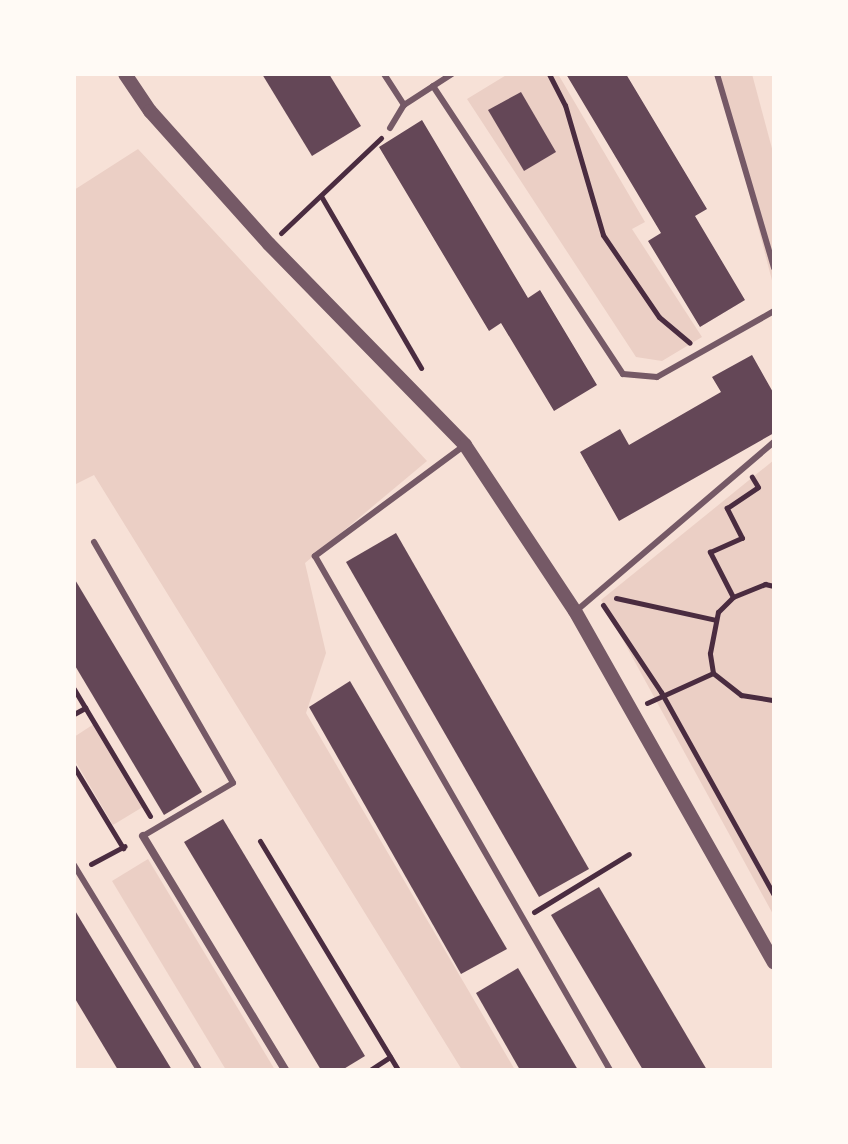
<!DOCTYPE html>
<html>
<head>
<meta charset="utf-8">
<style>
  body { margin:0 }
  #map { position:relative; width:848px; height:1144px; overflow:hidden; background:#f7e1d7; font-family:Montserrat,sans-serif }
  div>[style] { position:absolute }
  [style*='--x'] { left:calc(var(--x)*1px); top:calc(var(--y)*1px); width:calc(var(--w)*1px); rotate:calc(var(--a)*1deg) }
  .green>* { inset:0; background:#ebcfc5 }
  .building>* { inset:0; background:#644757 }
  .path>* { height:5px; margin:-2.5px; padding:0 2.5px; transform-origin:2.5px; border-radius:2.5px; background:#4a2c40 }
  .service>* { height:6px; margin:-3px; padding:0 3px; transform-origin:3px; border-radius:3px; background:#755966 }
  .minor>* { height:8px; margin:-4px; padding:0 4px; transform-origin:4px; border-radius:4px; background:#755966 }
  .tertiary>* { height:14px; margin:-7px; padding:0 7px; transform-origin:7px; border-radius:7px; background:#755966 }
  span { translate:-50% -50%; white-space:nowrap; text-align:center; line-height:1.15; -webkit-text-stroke:6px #fffaf5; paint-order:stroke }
  .frame { position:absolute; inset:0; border:76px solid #fffaf5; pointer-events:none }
</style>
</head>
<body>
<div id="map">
  <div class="green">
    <div style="clip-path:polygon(508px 74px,558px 74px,645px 222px,632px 229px,702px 337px,662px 361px,636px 357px,467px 99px)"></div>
    <div style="clip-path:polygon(718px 74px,752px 74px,774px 156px,774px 288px)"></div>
    <div style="clip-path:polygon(138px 149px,427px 461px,305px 563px,326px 653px,306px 713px,515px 1070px,462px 1070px,94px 475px,74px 485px,74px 190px)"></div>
    <div style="clip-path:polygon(774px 460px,774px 916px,601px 600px)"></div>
    <div style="clip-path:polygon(97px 722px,146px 805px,113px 825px,74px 759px,74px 737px)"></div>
    <div style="clip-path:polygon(148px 859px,275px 1070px,226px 1070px,112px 881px)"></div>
  </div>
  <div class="building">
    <div style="clip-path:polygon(262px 74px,329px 74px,361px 126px,312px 156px)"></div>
    <div style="clip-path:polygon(566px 74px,626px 74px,707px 209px,695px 216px,745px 300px,700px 327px,648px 241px,661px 233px)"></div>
    <div style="clip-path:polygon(521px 92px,556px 152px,524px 171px,488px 110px)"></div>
    <div style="clip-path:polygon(422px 120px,528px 298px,540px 290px,597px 385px,554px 411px,501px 323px,489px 331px,379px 147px)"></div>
    <div style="clip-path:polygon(752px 355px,774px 394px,774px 433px,619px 521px,580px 452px,620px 429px,629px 445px,721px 392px,712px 377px)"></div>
    <div style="clip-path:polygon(396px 533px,589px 869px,539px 897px,346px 562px)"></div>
    <div style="clip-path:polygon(74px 578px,202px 792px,164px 815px,74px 664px)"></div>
    <div style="clip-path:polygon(350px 681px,507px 949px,461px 974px,309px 707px)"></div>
    <div style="clip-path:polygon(223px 819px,365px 1056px,342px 1070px,321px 1070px,184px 842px)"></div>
    <div style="clip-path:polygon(599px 887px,707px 1070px,643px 1070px,551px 915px)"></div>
    <div style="clip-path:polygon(74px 909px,172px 1070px,118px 1070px,74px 997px)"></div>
    <div style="clip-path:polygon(518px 968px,578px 1070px,520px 1070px,476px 993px)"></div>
  </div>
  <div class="path">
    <div style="--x:549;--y:74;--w:35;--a:63"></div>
    <div style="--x:565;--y:105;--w:135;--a:73.7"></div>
    <div style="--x:603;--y:235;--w:99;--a:55.7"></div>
    <div style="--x:659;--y:317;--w:40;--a:40"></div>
    <div style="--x:321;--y:196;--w:199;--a:59.8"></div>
    <div style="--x:281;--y:233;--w:138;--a:-43.5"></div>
    <div style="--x:733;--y:597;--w:35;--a:-22"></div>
    <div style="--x:765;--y:584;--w:9;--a:13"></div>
    <div style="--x:616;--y:598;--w:102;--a:12.4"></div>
    <div style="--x:603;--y:605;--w:105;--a:56.3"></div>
    <div style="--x:661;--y:692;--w:232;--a:60.9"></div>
    <div style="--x:713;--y:673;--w:20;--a:-99"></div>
    <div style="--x:710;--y:653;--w:42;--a:-79"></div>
    <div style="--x:718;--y:612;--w:21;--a:-45"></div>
    <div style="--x:733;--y:597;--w:51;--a:-117.1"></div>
    <div style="--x:710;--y:552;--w:35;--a:-24"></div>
    <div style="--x:742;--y:538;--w:34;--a:-117"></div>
    <div style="--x:727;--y:508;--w:37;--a:-34"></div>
    <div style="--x:758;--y:487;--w:12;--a:-121"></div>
    <div style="--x:74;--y:689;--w:148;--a:59.1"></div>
    <div style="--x:647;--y:703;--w:72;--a:-24.4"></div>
    <div style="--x:713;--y:673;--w:36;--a:38"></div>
    <div style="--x:741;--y:695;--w:33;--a:9"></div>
    <div style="--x:74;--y:714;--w:13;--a:-29"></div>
    <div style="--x:74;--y:767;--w:95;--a:58.8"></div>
    <div style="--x:260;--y:841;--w:267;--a:58.9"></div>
    <div style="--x:91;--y:864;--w:38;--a:-28"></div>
    <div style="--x:534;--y:912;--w:111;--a:-31.4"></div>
    <div style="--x:370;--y:1070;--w:24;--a:-33"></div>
  </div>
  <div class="service">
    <div style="--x:384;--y:74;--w:37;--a:57"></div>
    <div style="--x:717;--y:74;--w:202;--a:73.6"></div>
    <div style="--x:433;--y:86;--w:345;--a:56.6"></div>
    <div style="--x:623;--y:374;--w:34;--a:5"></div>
    <div style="--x:657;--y:377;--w:134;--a:-29.4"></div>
    <div style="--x:390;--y:128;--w:27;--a:-59"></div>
    <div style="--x:404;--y:105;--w:57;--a:-32.9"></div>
    <div style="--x:465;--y:445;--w:187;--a:143.5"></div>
    <div style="--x:315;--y:556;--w:593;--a:60.15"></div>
    <div style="--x:94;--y:542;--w:278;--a:60"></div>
    <div style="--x:233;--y:783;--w:104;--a:149.5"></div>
    <div style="--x:576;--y:611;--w:260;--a:-40.5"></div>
    <div style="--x:74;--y:865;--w:240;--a:58.6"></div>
  </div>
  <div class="minor">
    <div style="--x:143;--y:836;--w:274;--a:58.7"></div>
  </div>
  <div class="tertiary">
    <div style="--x:125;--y:74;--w:45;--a:56"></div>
    <div style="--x:150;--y:111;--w:178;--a:48.2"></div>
    <div style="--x:269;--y:244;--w:281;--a:45.7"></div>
    <div style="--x:465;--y:445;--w:199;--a:56.5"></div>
    <div style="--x:575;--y:611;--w:404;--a:60.5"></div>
  </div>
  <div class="frame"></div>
</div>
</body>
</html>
